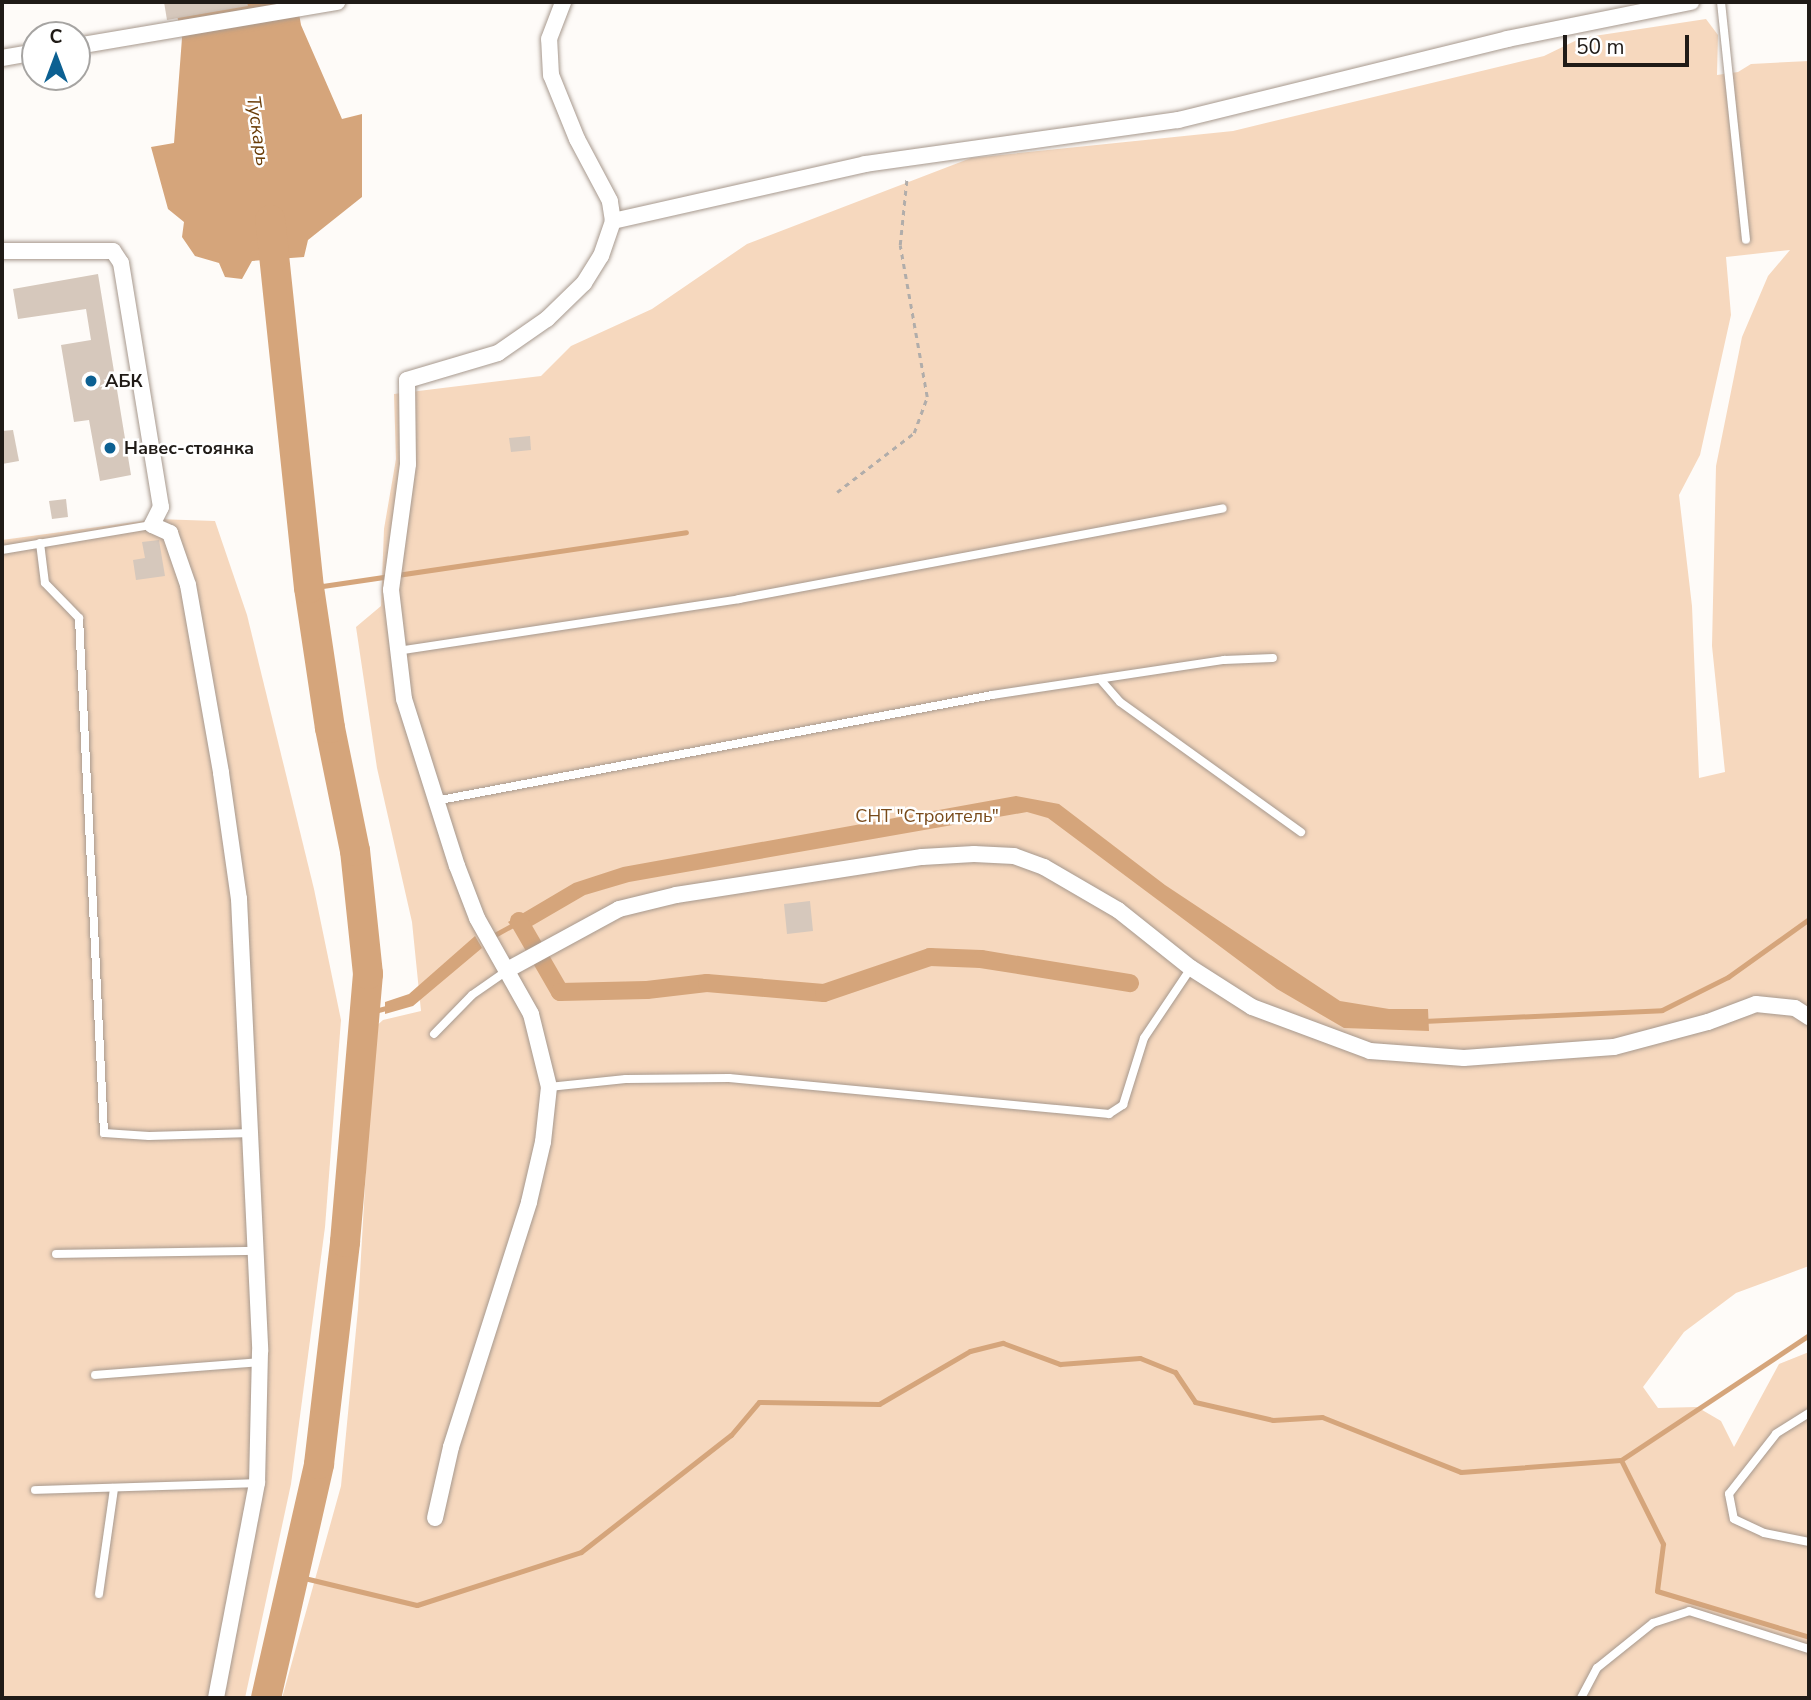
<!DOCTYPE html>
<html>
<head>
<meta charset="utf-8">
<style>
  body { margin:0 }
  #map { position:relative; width:1811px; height:1700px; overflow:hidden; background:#fefbf8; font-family:"Nunito Sans",sans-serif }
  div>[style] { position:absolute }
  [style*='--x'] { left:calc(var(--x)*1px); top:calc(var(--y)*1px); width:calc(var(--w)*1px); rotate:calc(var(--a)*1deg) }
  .green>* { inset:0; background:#f6d8be }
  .water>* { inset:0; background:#d5a57b }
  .stream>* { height:5px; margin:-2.5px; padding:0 2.5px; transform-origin:2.5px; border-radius:2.5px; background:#d5a57b }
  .canal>* { height:18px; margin:-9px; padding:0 9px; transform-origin:9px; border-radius:9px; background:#d5a57b }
  .river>* { height:30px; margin:-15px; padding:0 15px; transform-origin:15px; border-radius:15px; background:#d5a57b }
  .building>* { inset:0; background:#d6c8bc }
  .path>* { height:2.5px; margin-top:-1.25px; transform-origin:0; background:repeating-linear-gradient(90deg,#b1adaa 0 5px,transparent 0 10px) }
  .roads { filter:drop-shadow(0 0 2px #a7998e) drop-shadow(0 0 2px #a7998e) }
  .service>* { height:8px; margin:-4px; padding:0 4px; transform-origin:4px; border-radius:4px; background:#fff }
  .minor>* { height:16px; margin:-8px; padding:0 8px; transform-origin:8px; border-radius:8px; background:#fff }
  .dots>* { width:19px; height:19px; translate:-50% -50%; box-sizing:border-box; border:4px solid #fff; border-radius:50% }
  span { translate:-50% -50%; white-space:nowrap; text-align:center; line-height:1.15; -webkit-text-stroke:5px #fff; paint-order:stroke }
  .poi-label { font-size:18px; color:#201b17; font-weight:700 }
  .left { translate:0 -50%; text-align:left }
  .park-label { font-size:18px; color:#784a1a }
  .water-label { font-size:19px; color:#693c07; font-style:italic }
  .frame { position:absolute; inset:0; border:4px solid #201b17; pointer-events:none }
  .north { position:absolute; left:21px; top:21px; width:70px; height:70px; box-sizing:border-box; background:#fff; border:2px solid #a6a4a2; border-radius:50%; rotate:0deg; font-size:19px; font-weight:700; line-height:28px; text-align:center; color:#201b17 }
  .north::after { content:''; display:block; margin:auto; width:24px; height:32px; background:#0c6092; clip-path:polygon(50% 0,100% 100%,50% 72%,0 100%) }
  .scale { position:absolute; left:1563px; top:35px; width:126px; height:32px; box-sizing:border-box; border:4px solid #201b17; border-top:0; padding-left:9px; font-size:21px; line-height:24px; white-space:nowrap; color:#201b17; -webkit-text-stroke:5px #fff; paint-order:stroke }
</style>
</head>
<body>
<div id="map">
  <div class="green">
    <div style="clip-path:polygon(evenodd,1706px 19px,1718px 35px,1717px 75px,1738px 72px,1751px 64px,1809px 61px,1809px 1266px,1736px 1293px,1684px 1332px,1643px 1387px,1658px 1408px,1697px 1407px,1721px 1421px,1734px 1447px,1779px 1364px,1809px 1352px,1809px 1698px,282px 1698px,341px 1486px,358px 1309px,374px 1028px,383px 1020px,421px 1011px,412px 922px,377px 768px,356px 627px,381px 606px,384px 529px,396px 459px,394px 394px,541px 376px,571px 346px,652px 309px,747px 244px,971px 158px,1233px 131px,1544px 56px,1581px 38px,1706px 19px,1790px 250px,1768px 276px,1742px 337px,1716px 466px,1712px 646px,1725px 772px,1699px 778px,1692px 606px,1679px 495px,1700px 455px,1731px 315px,1726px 257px,1790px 250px)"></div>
    <div style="clip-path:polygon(157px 519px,215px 521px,247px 615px,314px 889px,341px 1020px,325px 1227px,291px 1484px,245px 1698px,2px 1698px,2px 540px)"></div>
  </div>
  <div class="water">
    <div style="clip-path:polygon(174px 2px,297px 2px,301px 25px,342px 119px,362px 114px,362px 197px,308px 240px,304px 257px,252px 261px,242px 279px,225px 277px,219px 263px,195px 256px,182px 237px,184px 222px,168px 209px,151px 147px,174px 143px,182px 38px)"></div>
    <div style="clip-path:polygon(1016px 796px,1059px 804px,1165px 885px,1340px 1001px,1389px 1009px,1428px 1009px,1429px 1031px,1344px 1028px,1277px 989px,1048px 818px,1027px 812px,629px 882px,585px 895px,518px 934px,508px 922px,574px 883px,623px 867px)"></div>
    <div style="clip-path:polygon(475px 936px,482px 948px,413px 1006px,385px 1014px,385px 1002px,409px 994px)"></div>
  </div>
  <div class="stream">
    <div style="--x:309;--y:588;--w:381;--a:-8.4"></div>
    <div style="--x:491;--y:937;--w:29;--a:-29"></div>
    <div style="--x:367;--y:1013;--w:23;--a:-15"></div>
    <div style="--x:1423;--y:1021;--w:239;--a:-2.6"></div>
    <div style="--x:1662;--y:1010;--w:74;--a:-26.6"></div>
    <div style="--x:1728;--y:977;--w:100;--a:-35.6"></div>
    <div style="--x:1621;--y:1460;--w:226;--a:-33.6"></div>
    <div style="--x:296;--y:1576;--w:124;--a:13.5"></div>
    <div style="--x:417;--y:1605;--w:172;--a:-17.9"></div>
    <div style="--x:581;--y:1552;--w:190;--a:-38"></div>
    <div style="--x:731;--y:1435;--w:43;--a:-49.7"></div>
    <div style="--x:759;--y:1402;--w:120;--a:1"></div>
    <div style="--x:879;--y:1404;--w:105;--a:-30.2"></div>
    <div style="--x:970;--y:1351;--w:34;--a:-14"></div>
    <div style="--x:1003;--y:1343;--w:61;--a:20.2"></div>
    <div style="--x:1060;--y:1364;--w:80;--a:-4.3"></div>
    <div style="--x:1140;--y:1358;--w:38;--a:22"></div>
    <div style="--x:1175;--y:1372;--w:36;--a:56"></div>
    <div style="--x:1195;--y:1402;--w:80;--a:13"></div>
    <div style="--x:1273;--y:1420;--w:49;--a:-3.5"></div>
    <div style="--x:1322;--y:1417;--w:149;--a:21.6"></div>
    <div style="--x:1461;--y:1472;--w:160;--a:-4.3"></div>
    <div style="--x:1621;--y:1460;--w:94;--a:63.4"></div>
    <div style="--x:1663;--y:1544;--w:47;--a:97.3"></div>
    <div style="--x:1657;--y:1591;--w:159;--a:16.8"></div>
  </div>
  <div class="canal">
    <div style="--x:519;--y:921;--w:82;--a:60"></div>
    <div style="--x:560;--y:992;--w:87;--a:-1.3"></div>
    <div style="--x:647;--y:990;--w:60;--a:-6.7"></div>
    <div style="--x:707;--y:983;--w:117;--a:4.9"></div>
    <div style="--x:824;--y:993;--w:112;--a:-18.8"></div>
    <div style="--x:930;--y:957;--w:51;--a:2.2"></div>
    <div style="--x:981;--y:959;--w:151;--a:9.2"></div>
  </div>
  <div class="river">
    <div style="--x:266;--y:1698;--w:240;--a:-77.2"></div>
    <div style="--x:319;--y:1464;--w:224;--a:-83.3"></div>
    <div style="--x:345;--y:1242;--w:269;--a:-85.1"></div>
    <div style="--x:368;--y:974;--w:124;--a:-96"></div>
    <div style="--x:355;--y:851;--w:126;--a:-101.5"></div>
    <div style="--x:330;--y:728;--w:142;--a:-98.5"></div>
    <div style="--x:309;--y:588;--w:370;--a:-96"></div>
  </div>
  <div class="building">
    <div style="clip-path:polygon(164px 2px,247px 2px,248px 6px,167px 20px)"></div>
    <div style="clip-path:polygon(98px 274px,131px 475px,100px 481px,89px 420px,74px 422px,61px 345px,91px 340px,86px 309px,18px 319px,13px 289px)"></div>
    <div style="clip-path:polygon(13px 430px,19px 461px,2px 464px,2px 431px)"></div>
    <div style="clip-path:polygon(530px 436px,531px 450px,511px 452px,509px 438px)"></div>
    <div style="clip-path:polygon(66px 499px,68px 517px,52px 519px,49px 501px)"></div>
    <div style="clip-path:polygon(159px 540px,165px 576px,136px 580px,133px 560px,145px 558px,142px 542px)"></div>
    <div style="clip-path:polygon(810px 901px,813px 931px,787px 934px,784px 904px)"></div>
  </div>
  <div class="path">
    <div style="--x:837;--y:492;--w:97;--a:-37.5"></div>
    <div style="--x:914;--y:433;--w:38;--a:-70"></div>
    <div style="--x:927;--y:397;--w:154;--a:-100.1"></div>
    <div style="--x:900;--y:245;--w:69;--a:-84.2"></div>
  </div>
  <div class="roads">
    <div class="service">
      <div style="--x:1721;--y:2;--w:239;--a:84"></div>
      <div style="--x:40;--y:543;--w:40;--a:82.9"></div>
      <div style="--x:45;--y:583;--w:49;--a:45.8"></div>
      <div style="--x:79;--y:618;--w:516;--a:87.22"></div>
      <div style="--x:104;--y:1133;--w:45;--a:3.8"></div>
      <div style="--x:149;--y:1136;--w:103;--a:-1.7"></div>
      <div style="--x:2;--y:550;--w:152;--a:-9.5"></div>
      <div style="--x:397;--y:651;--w:346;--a:-8.6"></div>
      <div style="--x:739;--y:599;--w:492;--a:-10.6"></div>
      <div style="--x:1100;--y:679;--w:30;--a:49"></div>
      <div style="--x:1120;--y:702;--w:223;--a:35.7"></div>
      <div style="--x:435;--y:801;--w:567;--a:-10.77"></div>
      <div style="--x:992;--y:695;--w:235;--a:-8.6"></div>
      <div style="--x:1224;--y:660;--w:49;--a:-2.3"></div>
      <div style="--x:434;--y:1034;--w:54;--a:-45.7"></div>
      <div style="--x:472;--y:995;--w:44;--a:-34.8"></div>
      <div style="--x:549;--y:1087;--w:77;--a:-5.9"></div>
      <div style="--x:626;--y:1079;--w:103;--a:-0.6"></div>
      <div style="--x:729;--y:1078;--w:382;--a:5.4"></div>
      <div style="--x:1109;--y:1114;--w:17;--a:-33"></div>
      <div style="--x:1123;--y:1105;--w:70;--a:-72.6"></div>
      <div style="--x:1144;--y:1038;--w:84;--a:-56.1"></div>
      <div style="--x:56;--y:1254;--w:200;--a:-0.9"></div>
      <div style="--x:95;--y:1375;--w:166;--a:-4.5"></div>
      <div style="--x:1809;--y:1413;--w:39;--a:148"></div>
      <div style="--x:1776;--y:1434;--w:76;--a:128.1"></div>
      <div style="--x:1729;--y:1494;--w:25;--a:79"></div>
      <div style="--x:1734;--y:1519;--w:33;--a:25"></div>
      <div style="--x:1764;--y:1533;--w:46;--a:11.3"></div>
      <div style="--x:35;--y:1490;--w:222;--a:-1.8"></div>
      <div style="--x:99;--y:1594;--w:107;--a:-81.9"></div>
      <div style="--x:1581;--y:1698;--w:34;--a:-62"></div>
      <div style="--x:1597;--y:1668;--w:72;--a:-38.8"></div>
      <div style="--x:1653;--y:1623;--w:38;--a:-18"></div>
      <div style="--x:1689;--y:1611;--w:126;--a:17.6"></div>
    </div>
    <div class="minor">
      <div style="--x:77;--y:46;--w:264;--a:-9.6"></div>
      <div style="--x:2;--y:58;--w:34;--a:-10"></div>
      <div style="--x:613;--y:221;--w:258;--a:-12.7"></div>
      <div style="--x:865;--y:164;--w:316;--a:-8"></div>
      <div style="--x:1178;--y:120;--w:339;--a:-13.8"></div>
      <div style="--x:1507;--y:39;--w:188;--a:-11.4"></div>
      <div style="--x:2;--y:251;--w:111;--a:0"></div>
      <div style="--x:113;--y:251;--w:14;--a:56"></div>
      <div style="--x:121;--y:263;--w:247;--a:80.7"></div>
      <div style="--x:161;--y:507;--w:20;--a:117"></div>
      <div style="--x:152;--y:525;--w:20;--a:24"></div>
      <div style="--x:170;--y:533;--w:55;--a:70.9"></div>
      <div style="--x:188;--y:585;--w:191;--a:80"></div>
      <div style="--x:221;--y:773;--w:127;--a:81.9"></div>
      <div style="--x:239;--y:899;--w:453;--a:87.3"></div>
      <div style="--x:260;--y:1352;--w:131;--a:91.3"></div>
      <div style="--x:257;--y:1483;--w:219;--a:100.8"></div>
      <div style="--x:509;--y:969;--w:125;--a:-28.6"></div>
      <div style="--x:619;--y:909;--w:59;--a:-13.8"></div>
      <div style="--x:676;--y:895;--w:249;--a:-8.8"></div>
      <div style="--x:922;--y:857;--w:52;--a:-3.3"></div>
      <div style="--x:974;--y:854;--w:40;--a:2.9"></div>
      <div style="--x:1014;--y:856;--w:32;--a:20"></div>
      <div style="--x:1044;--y:867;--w:86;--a:30.2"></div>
      <div style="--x:1118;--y:910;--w:93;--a:38.5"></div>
      <div style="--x:1191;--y:968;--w:72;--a:32.6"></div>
      <div style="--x:1252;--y:1007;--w:126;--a:20.4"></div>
      <div style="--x:1370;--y:1051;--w:94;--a:4.3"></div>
      <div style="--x:1464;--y:1058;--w:150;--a:-4.2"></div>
      <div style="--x:1614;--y:1047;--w:97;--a:-14.9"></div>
      <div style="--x:1708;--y:1022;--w:51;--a:-20.6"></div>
      <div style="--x:1756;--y:1004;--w:39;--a:6"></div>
      <div style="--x:1795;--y:1008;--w:17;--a:33"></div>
      <div style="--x:435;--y:1518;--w:73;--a:-77.3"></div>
      <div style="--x:451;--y:1447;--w:257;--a:-72.3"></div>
      <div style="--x:529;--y:1202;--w:62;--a:-76.9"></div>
      <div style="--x:543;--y:1142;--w:55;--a:-83.8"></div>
      <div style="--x:549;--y:1087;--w:75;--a:-103.9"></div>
      <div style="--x:531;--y:1014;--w:110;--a:-119.4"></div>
      <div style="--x:477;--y:918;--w:56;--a:-111"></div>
      <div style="--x:457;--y:866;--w:175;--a:-107.6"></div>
      <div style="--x:404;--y:699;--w:110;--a:-96.8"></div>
      <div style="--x:391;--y:590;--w:127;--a:-82.3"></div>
      <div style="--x:408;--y:464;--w:84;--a:-90.7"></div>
      <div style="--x:407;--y:380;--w:95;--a:-16.5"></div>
      <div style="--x:498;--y:353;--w:60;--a:-34.8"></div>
      <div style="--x:547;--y:319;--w:52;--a:-44.2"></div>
      <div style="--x:584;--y:283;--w:32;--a:-58"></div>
      <div style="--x:601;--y:256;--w:37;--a:-71"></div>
      <div style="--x:613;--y:221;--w:20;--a:-99"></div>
      <div style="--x:610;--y:201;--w:70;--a:-118"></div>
      <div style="--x:577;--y:139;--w:69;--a:-112.1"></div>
      <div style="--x:551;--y:75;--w:36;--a:-93"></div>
      <div style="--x:549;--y:39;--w:40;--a:-69"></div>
    </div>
  </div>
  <div class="dots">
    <div style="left:91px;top:381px;background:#0c6092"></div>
    <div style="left:110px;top:448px;background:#0c6092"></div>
  </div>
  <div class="poi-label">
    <span class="left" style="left:105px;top:381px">АБК</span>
    <span class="left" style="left:124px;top:448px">Навес-стоянка</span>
  </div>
  <div class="park-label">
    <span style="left:927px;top:816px">СНТ "Строитель"</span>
  </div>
  <div class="water-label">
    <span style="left:257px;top:131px;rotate:82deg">Тускарь</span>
  </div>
  <div class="frame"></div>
  <div class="north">С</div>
  <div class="scale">50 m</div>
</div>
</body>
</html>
